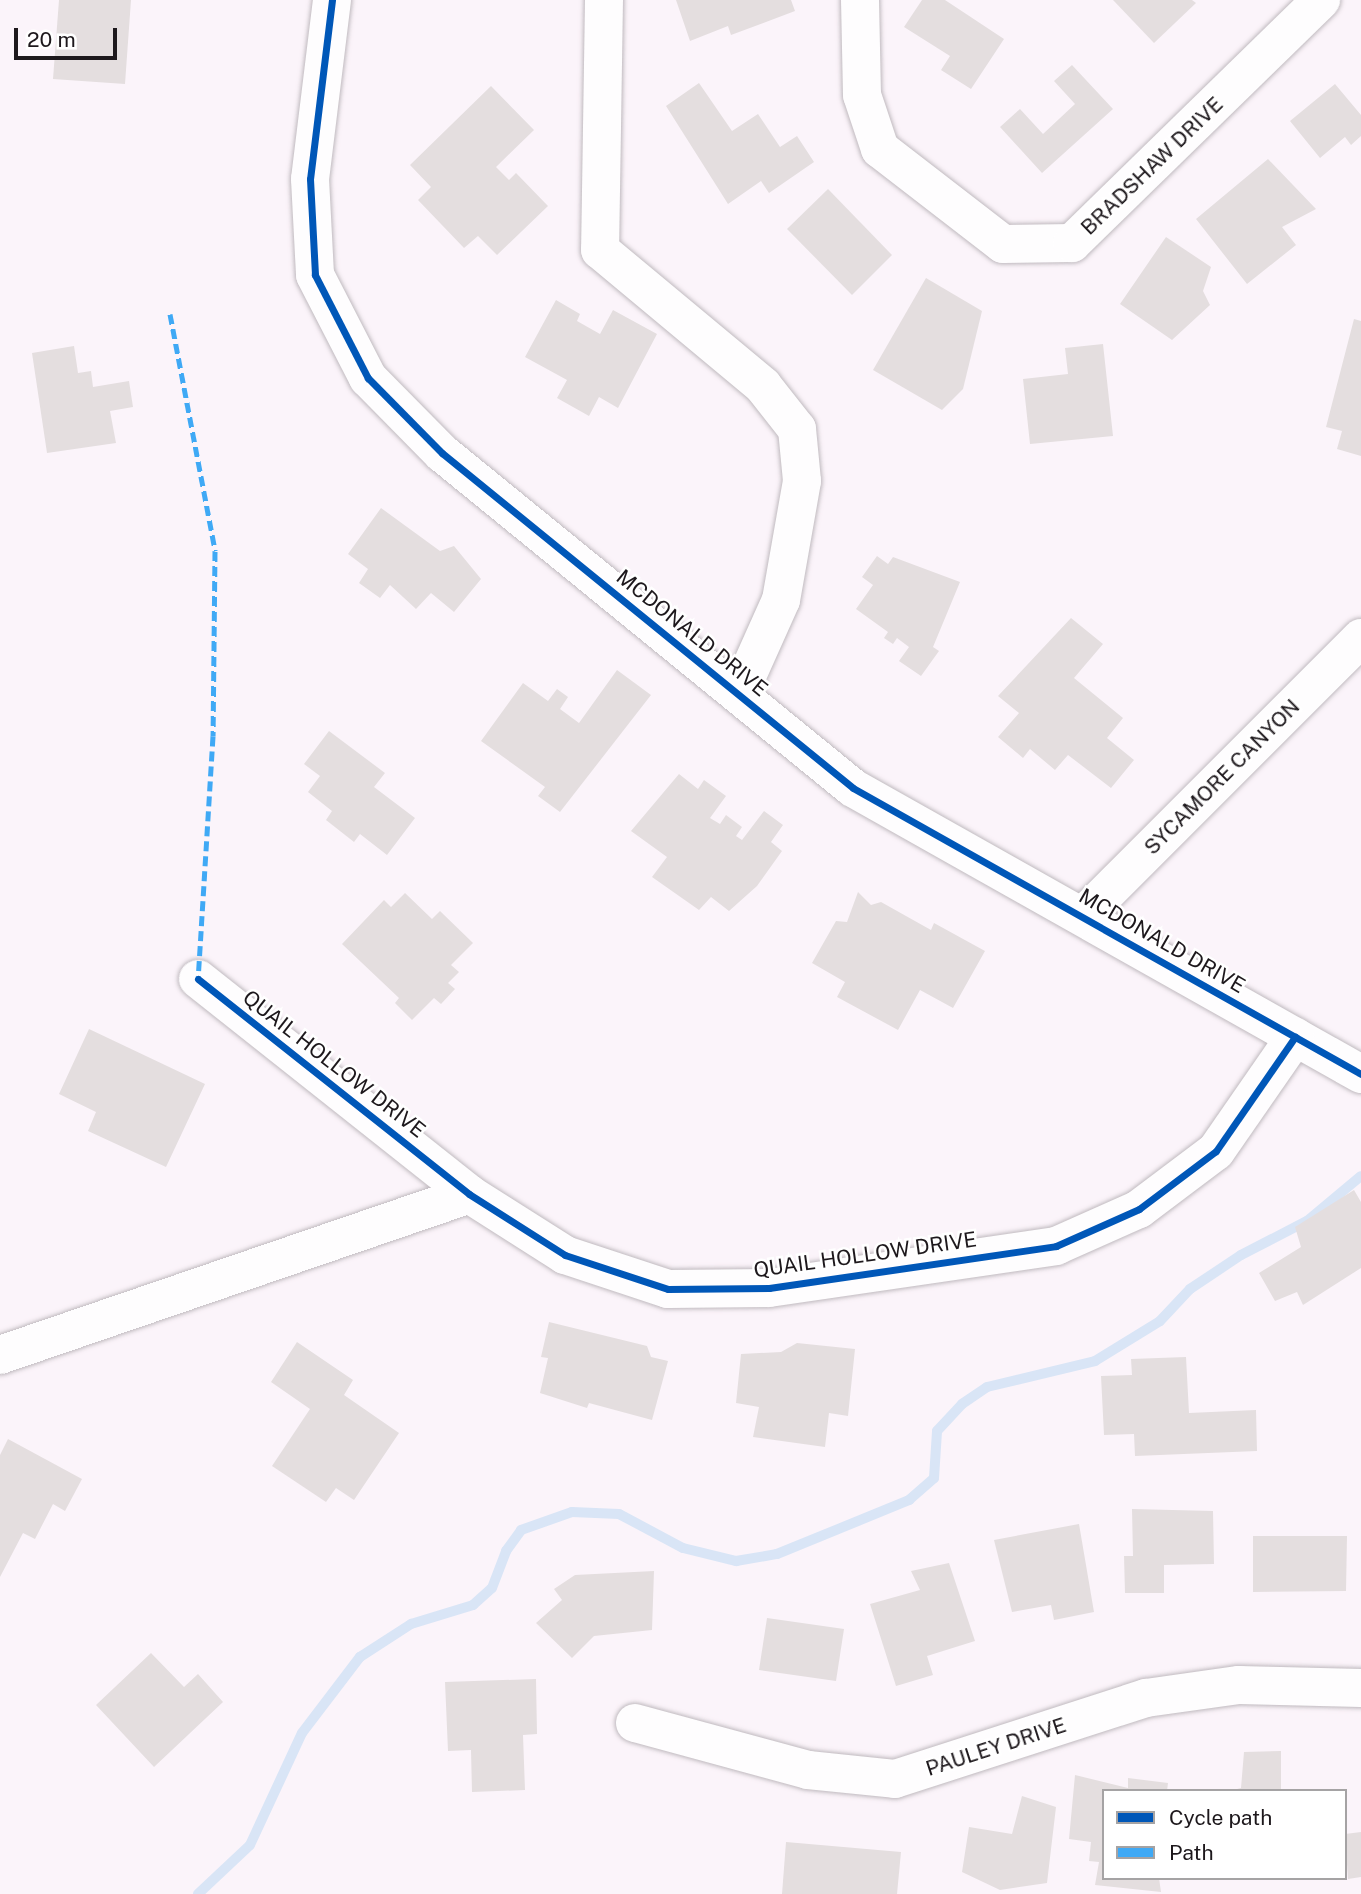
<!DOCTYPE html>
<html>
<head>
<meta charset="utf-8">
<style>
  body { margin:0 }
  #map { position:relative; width:1361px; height:1894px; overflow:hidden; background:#fbf4fa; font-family:"Public Sans",sans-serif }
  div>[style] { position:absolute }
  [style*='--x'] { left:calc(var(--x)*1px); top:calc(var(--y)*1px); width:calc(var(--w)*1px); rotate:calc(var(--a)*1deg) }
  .stream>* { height:10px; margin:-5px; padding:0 5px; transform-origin:5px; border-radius:5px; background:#d9e5f6 }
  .building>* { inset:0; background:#e4dedf }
  .roads { filter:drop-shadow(0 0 2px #c0babf) drop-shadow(0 0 2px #c0babf) }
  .street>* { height:38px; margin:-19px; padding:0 19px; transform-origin:19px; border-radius:19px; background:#fefdfe }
  .quiet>* { height:5px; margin-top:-2.5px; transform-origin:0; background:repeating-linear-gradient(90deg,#3fa9f5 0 10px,transparent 0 15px) }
  .cycleway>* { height:7px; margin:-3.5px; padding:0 3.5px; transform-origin:3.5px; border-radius:3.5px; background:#0057b8 }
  span { translate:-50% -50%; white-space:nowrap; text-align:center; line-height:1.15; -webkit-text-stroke:5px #fff; paint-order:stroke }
  .street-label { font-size:21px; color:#1d181c }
  .legend { position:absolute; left:1102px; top:1789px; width:245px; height:91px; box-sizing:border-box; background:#fff; border:2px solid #a5a3a4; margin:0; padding:9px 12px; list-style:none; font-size:21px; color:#1d181c }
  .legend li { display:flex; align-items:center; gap:14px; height:35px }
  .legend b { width:35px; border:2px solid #a5a3a4 }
  .scale { position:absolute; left:14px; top:28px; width:103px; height:32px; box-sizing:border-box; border:4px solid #1d181c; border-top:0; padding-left:9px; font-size:21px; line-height:24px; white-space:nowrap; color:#1d181c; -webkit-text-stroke:5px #fff; paint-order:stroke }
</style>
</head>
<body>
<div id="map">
  <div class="stream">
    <div style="--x:198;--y:1894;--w:71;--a:-43.3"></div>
    <div style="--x:250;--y:1845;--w:123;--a:-65.1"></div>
    <div style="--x:302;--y:1733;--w:96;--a:-52.7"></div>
    <div style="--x:360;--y:1657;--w:61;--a:-32.9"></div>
    <div style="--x:411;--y:1624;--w:65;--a:-17"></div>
    <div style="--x:473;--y:1605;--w:25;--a:-42"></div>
    <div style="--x:492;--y:1588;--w:40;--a:-69"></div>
    <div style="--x:506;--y:1551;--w:26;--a:-54"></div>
    <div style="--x:521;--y:1530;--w:54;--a:-19.4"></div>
    <div style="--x:572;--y:1512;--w:47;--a:2.4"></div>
    <div style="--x:619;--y:1514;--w:72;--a:28"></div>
    <div style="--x:683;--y:1548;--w:55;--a:13.8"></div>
    <div style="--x:736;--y:1561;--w:42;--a:-9.7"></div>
    <div style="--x:777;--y:1554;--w:143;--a:-22.2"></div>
    <div style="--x:909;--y:1500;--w:33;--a:-41"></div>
    <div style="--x:934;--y:1478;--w:47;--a:-86.3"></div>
    <div style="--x:937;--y:1431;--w:37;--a:-47"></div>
    <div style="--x:962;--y:1404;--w:30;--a:-34"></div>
    <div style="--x:987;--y:1387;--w:111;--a:-13.5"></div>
    <div style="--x:1095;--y:1361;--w:76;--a:-31.6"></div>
    <div style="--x:1160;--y:1321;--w:44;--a:-46.8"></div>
    <div style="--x:1190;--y:1289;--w:61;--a:-33.7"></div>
    <div style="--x:1241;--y:1255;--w:74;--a:-27.3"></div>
    <div style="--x:1307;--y:1221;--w:70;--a:-39.8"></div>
  </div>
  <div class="building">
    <div style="clip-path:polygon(59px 0,131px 0,125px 84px,53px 79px)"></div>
    <div style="clip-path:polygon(676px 0,791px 0,795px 11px,731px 35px,728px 26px,690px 41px)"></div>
    <div style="clip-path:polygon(922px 0,945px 0,1004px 39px,971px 89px,941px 70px,950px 56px,904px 27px)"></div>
    <div style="clip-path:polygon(1113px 0,1192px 0,1196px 3px,1154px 43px)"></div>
    <div style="clip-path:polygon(1072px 65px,1113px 109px,1042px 173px,1000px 127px,1020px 109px,1043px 134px,1075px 104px,1054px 81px)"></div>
    <div style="clip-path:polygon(699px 83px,732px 131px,758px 114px,780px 147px,797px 136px,814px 162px,769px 193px,761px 181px,728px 204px,666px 106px)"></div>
    <div style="clip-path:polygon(1335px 84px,1361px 115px,1361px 136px,1351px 145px,1345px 137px,1320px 158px,1290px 121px)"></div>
    <div style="clip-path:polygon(491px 86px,534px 130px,496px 167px,509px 180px,516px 173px,548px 206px,497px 255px,478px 236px,464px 248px,418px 200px,431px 187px,410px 165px)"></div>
    <div style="clip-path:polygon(1268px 159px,1316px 209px,1282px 227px,1296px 245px,1247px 284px,1196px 219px)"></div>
    <div style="clip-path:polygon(828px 189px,892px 255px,852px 295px,787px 229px)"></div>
    <div style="clip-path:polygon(1166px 237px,1211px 267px,1203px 291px,1210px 305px,1172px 340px,1120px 304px)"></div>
    <div style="clip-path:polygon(926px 278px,982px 311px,963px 389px,942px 410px,873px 370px)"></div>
    <div style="clip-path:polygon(556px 300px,580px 314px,577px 321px,600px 334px,613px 310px,657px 334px,618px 408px,599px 397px,589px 416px,557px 398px,567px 380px,525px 357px)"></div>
    <div style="clip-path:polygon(1354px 319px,1361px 321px,1361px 456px,1337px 449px,1342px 431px,1326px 427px)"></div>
    <div style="clip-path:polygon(1103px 344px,1113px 436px,1030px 444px,1023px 379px,1068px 374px,1065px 348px)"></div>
    <div style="clip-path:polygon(74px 346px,78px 373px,91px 371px,93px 387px,129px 381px,133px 407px,110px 411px,116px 443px,47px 453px,32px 353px)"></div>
    <div style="clip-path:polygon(381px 508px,440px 551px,454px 546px,481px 579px,454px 612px,431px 593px,416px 609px,390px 585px,380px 598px,359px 583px,368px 569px,348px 554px)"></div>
    <div style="clip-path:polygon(877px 556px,888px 564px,893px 557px,960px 582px,933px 647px,939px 651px,921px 676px,899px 661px,909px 647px,897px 638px,893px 644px,884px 638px,888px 632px,856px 609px,873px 585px,862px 577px)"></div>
    <div style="clip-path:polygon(1071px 618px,1103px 644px,1074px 678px,1123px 718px,1107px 738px,1134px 760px,1111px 788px,1068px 755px,1055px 770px,1030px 749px,1023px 758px,998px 737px,1019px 713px,998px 696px)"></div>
    <div style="clip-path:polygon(617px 670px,651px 695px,560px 812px,538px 796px,545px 787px,481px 741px,523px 683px,548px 701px,557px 689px,568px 697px,560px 709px,579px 723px)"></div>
    <div style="clip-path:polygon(329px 731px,385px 773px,374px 787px,415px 818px,387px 855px,360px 834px,354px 842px,326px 820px,332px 811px,308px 792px,320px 776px,304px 764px)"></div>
    <div style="clip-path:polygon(679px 774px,698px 789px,704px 780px,726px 796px,710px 818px,720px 824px,726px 815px,742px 827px,736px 836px,742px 840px,764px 811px,783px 825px,771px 842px,782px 851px,757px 886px,729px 911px,711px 897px,699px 910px,652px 877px,667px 857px,631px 831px)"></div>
    <div style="clip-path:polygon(858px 892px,871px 905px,881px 902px,931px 930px,934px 923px,985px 951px,953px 1008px,920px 990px,898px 1030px,837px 997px,845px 982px,812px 963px,836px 921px,847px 922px)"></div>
    <div style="clip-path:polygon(405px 893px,432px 919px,440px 911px,473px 943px,451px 965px,459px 972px,448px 983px,455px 989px,441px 1004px,434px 998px,412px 1020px,395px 1003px,399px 998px,342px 944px,384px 900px,391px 907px)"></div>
    <div style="clip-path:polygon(89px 1029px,205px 1084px,166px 1167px,88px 1131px,96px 1112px,59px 1094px)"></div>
    <div style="clip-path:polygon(1354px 1190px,1361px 1202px,1361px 1268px,1303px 1305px,1297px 1292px,1275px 1301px,1259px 1273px,1301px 1247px,1295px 1227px)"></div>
    <div style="clip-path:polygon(549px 1322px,647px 1346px,651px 1357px,668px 1361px,652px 1420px,589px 1403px,587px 1408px,540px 1393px,548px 1358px,541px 1357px)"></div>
    <div style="clip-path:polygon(297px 1342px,353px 1380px,344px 1395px,399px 1433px,354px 1500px,336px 1488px,326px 1502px,272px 1466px,310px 1409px,271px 1382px)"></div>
    <div style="clip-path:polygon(797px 1343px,855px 1349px,848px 1416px,829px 1413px,825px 1447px,753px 1437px,759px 1407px,736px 1403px,741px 1354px,781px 1352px)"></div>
    <div style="clip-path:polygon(1186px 1357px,1189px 1413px,1256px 1410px,1257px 1451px,1135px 1456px,1134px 1434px,1104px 1435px,1101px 1376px,1132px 1375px,1131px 1359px)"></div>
    <div style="clip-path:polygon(8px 1439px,82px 1479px,65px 1511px,53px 1504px,35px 1539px,23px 1533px,0 1577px,0 1455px)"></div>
    <div style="clip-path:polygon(1132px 1509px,1213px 1511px,1214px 1564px,1164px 1565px,1164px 1593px,1125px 1593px,1124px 1556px,1133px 1556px)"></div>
    <div style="clip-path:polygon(1079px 1524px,1094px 1612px,1054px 1620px,1051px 1605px,1012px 1612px,994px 1540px)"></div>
    <div style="clip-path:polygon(1253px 1536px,1347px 1536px,1346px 1591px,1253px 1592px)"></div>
    <div style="clip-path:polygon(949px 1563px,975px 1641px,927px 1656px,933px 1675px,896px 1686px,870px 1604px,920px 1590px,911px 1571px)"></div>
    <div style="clip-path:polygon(654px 1571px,652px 1630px,594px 1636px,572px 1658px,536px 1623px,562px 1600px,554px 1589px,575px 1575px)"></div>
    <div style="clip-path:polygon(767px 1618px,844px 1629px,836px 1681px,759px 1670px)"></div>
    <div style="clip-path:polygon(151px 1653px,184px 1687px,198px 1674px,223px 1702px,154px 1767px,96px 1705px)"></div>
    <div style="clip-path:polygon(536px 1679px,537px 1734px,523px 1735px,525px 1790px,472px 1792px,471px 1750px,448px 1751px,445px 1682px)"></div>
    <div style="clip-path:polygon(1281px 1751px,1281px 1791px,1229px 1791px,1241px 1788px,1244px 1752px)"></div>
    <div style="clip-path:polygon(1075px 1775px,1128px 1788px,1128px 1778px,1168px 1783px,1167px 1791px,1104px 1791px,1104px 1878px,1159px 1878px,1161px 1892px,1095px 1885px,1099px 1862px,1089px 1861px,1091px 1842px,1069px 1839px)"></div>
    <div style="clip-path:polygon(1022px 1796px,1056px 1807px,1047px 1883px,1000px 1890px,962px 1872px,969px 1827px,1012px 1834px)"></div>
    <div style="clip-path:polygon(1361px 1832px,1361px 1877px,1348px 1879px,1345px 1834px)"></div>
    <div style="clip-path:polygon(786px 1842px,901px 1852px,897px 1894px,782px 1894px)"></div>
  </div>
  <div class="roads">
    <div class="street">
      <div style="--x:332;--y:0;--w:180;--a:97"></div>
      <div style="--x:310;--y:179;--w:96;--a:87"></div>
      <div style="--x:315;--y:275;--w:116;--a:62.8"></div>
      <div style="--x:368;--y:378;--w:105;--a:45.4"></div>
      <div style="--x:442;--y:453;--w:530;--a:39.18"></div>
      <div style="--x:853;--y:788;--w:583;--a:29.38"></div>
      <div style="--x:604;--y:0;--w:250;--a:90.9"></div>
      <div style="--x:600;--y:250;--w:212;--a:39.8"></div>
      <div style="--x:763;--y:386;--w:55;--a:51.7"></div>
      <div style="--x:797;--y:429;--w:52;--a:84.5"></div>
      <div style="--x:802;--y:481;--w:121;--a:100"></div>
      <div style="--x:781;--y:600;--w:103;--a:114.1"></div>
      <div style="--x:860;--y:0;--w:95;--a:88.8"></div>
      <div style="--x:862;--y:95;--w:57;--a:71.6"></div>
      <div style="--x:880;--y:149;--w:155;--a:37.7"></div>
      <div style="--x:1003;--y:244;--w:69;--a:-0.8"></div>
      <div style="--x:1072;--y:243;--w:348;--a:-44.3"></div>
      <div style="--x:1083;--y:916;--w:393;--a:-45"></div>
      <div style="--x:198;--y:979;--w:346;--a:38.4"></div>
      <div style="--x:469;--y:1194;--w:114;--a:32.4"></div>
      <div style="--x:565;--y:1255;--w:108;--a:18.3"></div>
      <div style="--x:668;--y:1289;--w:101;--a:-0.6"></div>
      <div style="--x:769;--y:1288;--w:290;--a:-8.3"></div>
      <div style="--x:1056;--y:1246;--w:91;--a:-24"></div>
      <div style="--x:1139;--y:1209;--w:96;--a:-37"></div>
      <div style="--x:1216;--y:1151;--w:139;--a:-55.3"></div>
      <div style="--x:0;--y:1355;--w:496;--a:-18.9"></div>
      <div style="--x:635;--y:1723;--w:179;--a:15.2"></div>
      <div style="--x:808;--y:1770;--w:87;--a:5.9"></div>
      <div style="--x:895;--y:1779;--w:264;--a:-17.9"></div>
      <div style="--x:1146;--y:1698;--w:94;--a:-8"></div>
      <div style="--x:1239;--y:1685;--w:122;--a:1.4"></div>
    </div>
  </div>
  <div class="quiet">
    <div style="--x:170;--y:314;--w:241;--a:79.2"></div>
    <div style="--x:215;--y:551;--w:185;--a:90.6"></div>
    <div style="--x:213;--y:736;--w:243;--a:93.5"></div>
  </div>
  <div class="cycleway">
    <div style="--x:332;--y:0;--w:180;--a:97"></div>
    <div style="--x:310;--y:179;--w:96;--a:87"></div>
    <div style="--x:315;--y:275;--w:116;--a:62.8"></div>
    <div style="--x:368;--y:378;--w:105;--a:45.4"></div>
    <div style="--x:442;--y:453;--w:530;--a:39.18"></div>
    <div style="--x:853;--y:788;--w:583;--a:29.38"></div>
    <div style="--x:198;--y:979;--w:346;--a:38.4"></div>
    <div style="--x:469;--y:1194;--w:114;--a:32.4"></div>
    <div style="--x:565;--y:1255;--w:108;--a:18.3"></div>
    <div style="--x:668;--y:1289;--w:101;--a:-0.6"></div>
    <div style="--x:769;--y:1288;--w:290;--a:-8.3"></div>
    <div style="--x:1056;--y:1246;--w:91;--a:-24"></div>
    <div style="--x:1139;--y:1209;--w:96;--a:-37"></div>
    <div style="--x:1216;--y:1151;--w:139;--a:-55.3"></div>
  </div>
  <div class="street-label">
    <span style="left:1152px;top:166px;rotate:-44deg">BRADSHAW DRIVE</span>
    <span style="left:692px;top:633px;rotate:39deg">MCDONALD DRIVE</span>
    <span style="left:1222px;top:777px;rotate:-45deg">SYCAMORE CANYON</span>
    <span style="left:1162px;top:941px;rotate:30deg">MCDONALD DRIVE</span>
    <span style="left:334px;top:1064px;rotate:38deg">QUAIL HOLLOW DRIVE</span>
    <span style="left:865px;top:1255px;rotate:-8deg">QUAIL HOLLOW DRIVE</span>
    <span style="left:996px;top:1747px;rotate:-18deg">PAULEY DRIVE</span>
  </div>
  <ul class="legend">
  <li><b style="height:9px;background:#0057b8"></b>Cycle path</li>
  <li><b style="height:9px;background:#3fa9f5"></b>Path</li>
  </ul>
  <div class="scale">20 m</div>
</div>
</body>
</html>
